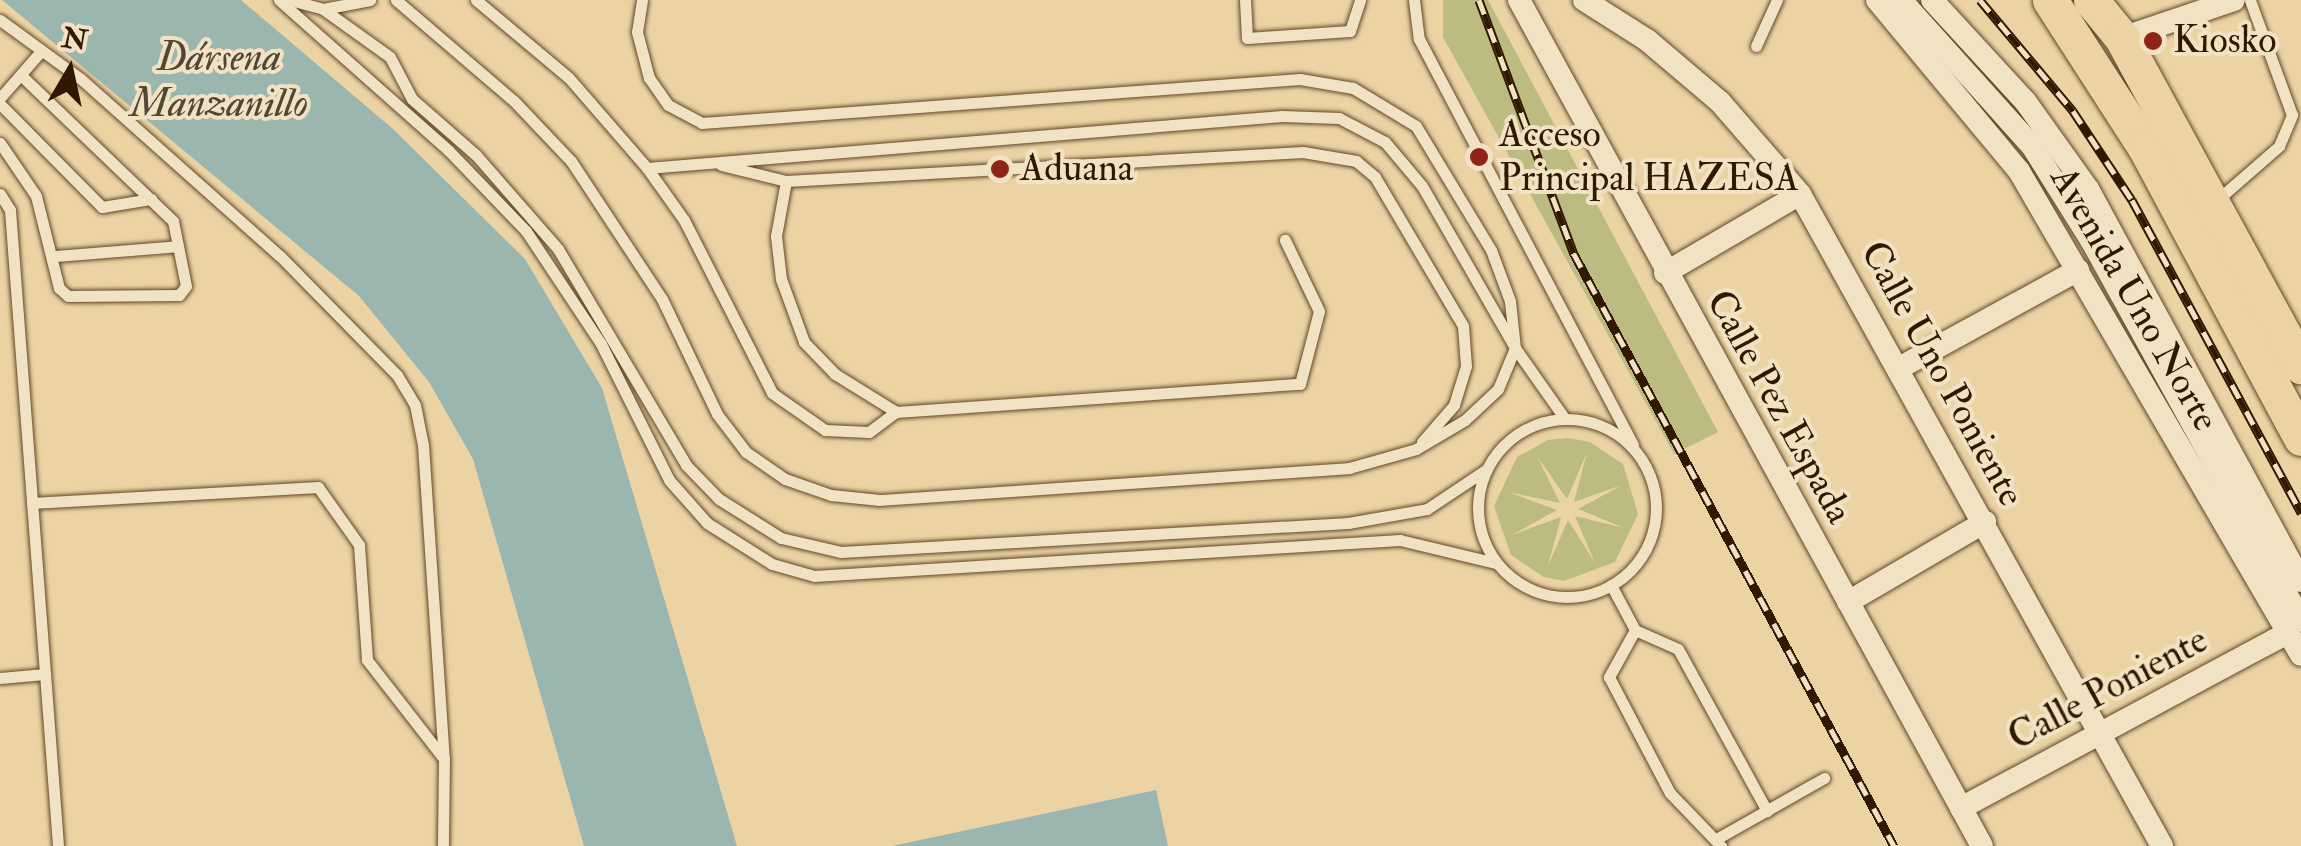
<!DOCTYPE html>
<html>
<head>
<meta charset="utf-8">
<style>
  body { margin:0 }
  #map { position:relative; width:2301px; height:846px; overflow:hidden; background:#ebd3a4; font-family:"IM FELL Double Pica",serif }
  div>[style] { position:absolute }
  [style*='--x'] { left:calc(var(--x)*1px); top:calc(var(--y)*1px); width:calc(var(--w)*1px); rotate:calc(var(--a)*1deg) }
  .green>* { inset:0; background:#bcbb82 }
  .water>* { inset:0; background:#9ab6af }
  .roads { filter:drop-shadow(0 0 2px #604729) drop-shadow(0 0 2px #604729) }
  .lane>* { height:11px; margin:-5.5px; padding:0 5.5px; transform-origin:5.5px; border-radius:5.5px; background:#f2e2c4 }
  .lane>.ring { margin:-5.5px; padding:0; box-sizing:content-box; background:none; border:11px solid #f2e2c4; border-radius:50% }
  .street>* { height:22px; margin:-11px; padding:0 11px; transform-origin:11px; border-radius:11px; background:#f2e2c4 }
  .primary>* { height:35px; margin:-17.5px; padding:0 17.5px; transform-origin:17.5px; border-radius:17.5px; background:#ebd3a4 }
  .rail>* { height:9px; margin-top:-4.5px; transform-origin:0; background:repeating-linear-gradient(90deg,#f2e2c4 0 15px,#311800 0 30px); box-sizing:border-box; border-block:2px solid #311800 }
  .dots>* { width:28px; height:28px; translate:-50% -50%; box-sizing:border-box; border:5px solid #f2e2c4; border-radius:50% }
  span { translate:-50% -50%; white-space:nowrap; text-align:center; line-height:1.15; -webkit-text-stroke:8px #f2e2c4; paint-order:stroke }
  .poi-label { font-size:38px; color:#311800 }
  .left { translate:0 -50%; text-align:left }
  .street-label { font-size:38px; color:#311800 }
  .water-label { font-size:40px; color:#504735; font-style:italic }
  .north { position:absolute; left:20px; top:20px; width:100px; height:100px; -webkit-text-stroke:8px #f2e2c4; paint-order:stroke; rotate:9deg; font-size:28px; font-weight:700; line-height:40px; text-align:center; color:#311800 }
  .north::after { content:''; display:block; margin:auto; width:35px; height:45px; background:#311800; clip-path:polygon(50% 0,100% 100%,50% 72%,0 100%) }
</style>
</head>
<body>
<div id="map">
  <div class="green">
    <div style="clip-path:polygon(1443px 0,1488px 0,1718px 432px,1674px 454px,1443px 37px)"></div>
    <div style="clip-path:polygon(evenodd,1568px 438px,1590px 442px,1623px 464px,1638px 514px,1615px 562px,1564px 581px,1544px 577px,1511px 555px,1494px 506px,1517px 457px,1548px 440px,1568px 438px,1587px 452px,1574px 502px,1622px 485px,1578px 509px,1624px 528px,1575px 516px,1595px 563px,1568px 520px,1548px 566px,1561px 517px,1512px 535px,1557px 510px,1508px 492px,1560px 503px,1537px 456px,1567px 499px,1587px 452px)"></div>
  </div>
  <div class="water">
    <div style="clip-path:polygon(2px 0,241px 0,393px 129px,525px 259px,602px 388px,737px 846px,584px 846px,473px 459px,429px 382px,359px 296px)"></div>
    <div style="clip-path:polygon(1156px 790px,1168px 846px,892px 846px)"></div>
  </div>
  <div class="roads">
    <div class="lane">
      <div style="--x:279;--y:0;--w:227;--a:41.6"></div>
      <div style="--x:449;--y:151;--w:111;--a:46.1"></div>
      <div style="--x:526;--y:231;--w:136;--a:56.4"></div>
      <div style="--x:601;--y:344;--w:152;--a:63.4"></div>
      <div style="--x:669;--y:480;--w:57;--a:48.5"></div>
      <div style="--x:707;--y:523;--w:77;--a:32.2"></div>
      <div style="--x:772;--y:564;--w:44;--a:15.9"></div>
      <div style="--x:814;--y:576;--w:587;--a:-3.52"></div>
      <div style="--x:1400;--y:540;--w:99;--a:13.5"></div>
      <div style="--x:290;--y:0;--w:34;--a:15"></div>
      <div style="--x:323;--y:9;--w:48;--a:-10.8"></div>
      <div style="--x:396;--y:0;--w:155;--a:40.6"></div>
      <div style="--x:514;--y:101;--w:83;--a:46.5"></div>
      <div style="--x:571;--y:161;--w:165;--a:56.6"></div>
      <div style="--x:662;--y:299;--w:127;--a:64.4"></div>
      <div style="--x:717;--y:414;--w:48;--a:52.7"></div>
      <div style="--x:746;--y:452;--w:47;--a:34.7"></div>
      <div style="--x:785;--y:479;--w:49;--a:19.2"></div>
      <div style="--x:831;--y:495;--w:49;--a:5.8"></div>
      <div style="--x:880;--y:500;--w:470;--a:-3.9"></div>
      <div style="--x:1349;--y:468;--w:70;--a:-15.8"></div>
      <div style="--x:1416;--y:449;--w:57;--a:-30.6"></div>
      <div style="--x:1465;--y:420;--w:45;--a:-43.2"></div>
      <div style="--x:1498;--y:389;--w:44;--a:-67.5"></div>
      <div style="--x:1515;--y:348;--w:47;--a:-96.1"></div>
      <div style="--x:1510;--y:301;--w:54;--a:-110.4"></div>
      <div style="--x:1491;--y:250;--w:145;--a:-121.2"></div>
      <div style="--x:1416;--y:126;--w:74;--a:-148.9"></div>
      <div style="--x:1353;--y:88;--w:54;--a:-170.4"></div>
      <div style="--x:1300;--y:79;--w:600;--a:175.79"></div>
      <div style="--x:702;--y:123;--w:38;--a:-152"></div>
      <div style="--x:668;--y:105;--w:33;--a:-125"></div>
      <div style="--x:649;--y:78;--w:48;--a:-104.6"></div>
      <div style="--x:637;--y:32;--w:32;--a:-81"></div>
      <div style="--x:476;--y:0;--w:121;--a:40"></div>
      <div style="--x:569;--y:78;--w:119;--a:49.1"></div>
      <div style="--x:647;--y:168;--w:64;--a:54.6"></div>
      <div style="--x:684;--y:220;--w:194;--a:63"></div>
      <div style="--x:772;--y:393;--w:65;--a:34.9"></div>
      <div style="--x:825;--y:430;--w:44;--a:2.6"></div>
      <div style="--x:869;--y:432;--w:34;--a:-37"></div>
      <div style="--x:896;--y:412;--w:405;--a:-4"></div>
      <div style="--x:1300;--y:384;--w:75;--a:-75.4"></div>
      <div style="--x:1319;--y:311;--w:79;--a:-115.6"></div>
      <div style="--x:1245;--y:0;--w:38;--a:87"></div>
      <div style="--x:1247;--y:38;--w:103;--a:-3.9"></div>
      <div style="--x:1350;--y:31;--w:33;--a:-72"></div>
      <div style="--x:1414;--y:0;--w:39;--a:83"></div>
      <div style="--x:1419;--y:39;--w:459;--a:62.2"></div>
      <div style="--x:323;--y:9;--w:82;--a:35.6"></div>
      <div style="--x:390;--y:57;--w:47;--a:62.4"></div>
      <div style="--x:412;--y:99;--w:85;--a:41.2"></div>
      <div style="--x:476;--y:155;--w:125;--a:48.9"></div>
      <div style="--x:558;--y:249;--w:251;--a:59.3"></div>
      <div style="--x:686;--y:465;--w:47;--a:45.9"></div>
      <div style="--x:719;--y:499;--w:73;--a:32.2"></div>
      <div style="--x:781;--y:538;--w:62;--a:13.1"></div>
      <div style="--x:841;--y:552;--w:508;--a:-3.27"></div>
      <div style="--x:1348;--y:523;--w:80;--a:-10"></div>
      <div style="--x:1427;--y:509;--w:72;--a:-33.7"></div>
      <div style="--x:0;--y:20;--w:100;--a:36.1"></div>
      <div style="--x:81;--y:79;--w:266;--a:41.7"></div>
      <div style="--x:280;--y:256;--w:167;--a:45.5"></div>
      <div style="--x:397;--y:375;--w:35;--a:59"></div>
      <div style="--x:415;--y:405;--w:41;--a:78.7"></div>
      <div style="--x:423;--y:445;--w:315;--a:86.2"></div>
      <div style="--x:444;--y:759;--w:87;--a:90.7"></div>
      <div style="--x:1756;--y:46;--w:51;--a:-65.5"></div>
      <div style="--x:0;--y:98;--w:62;--a:-48.9"></div>
      <div style="--x:0;--y:104;--w:145;--a:45.3"></div>
      <div style="--x:102;--y:207;--w:50;--a:-9.3"></div>
      <div style="--x:0;--y:143;--w:64;--a:55.8"></div>
      <div style="--x:36;--y:196;--w:95;--a:76"></div>
      <div style="--x:59;--y:288;--w:12;--a:42"></div>
      <div style="--x:68;--y:296;--w:111;--a:-0.5"></div>
      <div style="--x:179;--y:295;--w:11;--a:-52"></div>
      <div style="--x:186;--y:286;--w:66;--a:-101.3"></div>
      <div style="--x:173;--y:221;--w:211;--a:-136.2"></div>
      <div style="--x:721;--y:165;--w:67;--a:13.8"></div>
      <div style="--x:786;--y:181;--w:518;--a:-3.21"></div>
      <div style="--x:1303;--y:152;--w:54;--a:9.6"></div>
      <div style="--x:1356;--y:161;--w:25;--a:40"></div>
      <div style="--x:1375;--y:177;--w:173;--a:59.4"></div>
      <div style="--x:1463;--y:326;--w:40;--a:85.7"></div>
      <div style="--x:1466;--y:366;--w:41;--a:107.1"></div>
      <div style="--x:1454;--y:405;--w:49;--a:130.9"></div>
      <div style="--x:647;--y:168;--w:637;--a:-4.68"></div>
      <div style="--x:1282;--y:116;--w:57;--a:2"></div>
      <div style="--x:1339;--y:118;--w:52;--a:27.6"></div>
      <div style="--x:1385;--y:142;--w:57;--a:49.9"></div>
      <div style="--x:1422;--y:186;--w:187;--a:60.1"></div>
      <div style="--x:1515;--y:348;--w:87;--a:54.8"></div>
      <div style="--x:786;--y:181;--w:56;--a:100.3"></div>
      <div style="--x:776;--y:236;--w:43;--a:83.4"></div>
      <div style="--x:781;--y:279;--w:67;--a:69.9"></div>
      <div style="--x:804;--y:342;--w:45;--a:45.9"></div>
      <div style="--x:835;--y:374;--w:72;--a:31.9"></div>
      <div style="--x:0;--y:194;--w:19;--a:58"></div>
      <div style="--x:10;--y:210;--w:638;--a:85.68"></div>
      <div style="--x:2216;--y:201;--w:84;--a:-41.1"></div>
      <div style="--x:2279;--y:146;--w:34;--a:-67"></div>
      <div style="--x:2292;--y:115;--w:122;--a:-110.1"></div>
      <div style="--x:55;--y:256;--w:123;--a:-4.6"></div>
      <div class="ring" style="left:1478px;top:419px;width:167px;height:167px"></div>
      <div style="--x:32;--y:503;--w:286;--a:-3.2"></div>
      <div style="--x:318;--y:487;--w:71;--a:54.7"></div>
      <div style="--x:359;--y:545;--w:115;--a:86"></div>
      <div style="--x:367;--y:660;--w:125;--a:52.1"></div>
      <div style="--x:1611;--y:585;--w:51;--a:61.9"></div>
      <div style="--x:1635;--y:630;--w:54;--a:119"></div>
      <div style="--x:1609;--y:677;--w:131;--a:62.3"></div>
      <div style="--x:1670;--y:793;--w:74;--a:46.1"></div>
      <div style="--x:1635;--y:630;--w:47;--a:23.8"></div>
      <div style="--x:1678;--y:649;--w:185;--a:61.2"></div>
      <div style="--x:0;--y:678;--w:45;--a:-5.1"></div>
      <div style="--x:1718;--y:838;--w:122;--a:-29.5"></div>
    </div>
    <div class="street">
      <div style="--x:1519;--y:0;--w:964;--a:61.31"></div>
      <div style="--x:1584;--y:0;--w:75;--a:32.4"></div>
      <div style="--x:1647;--y:40;--w:96;--a:40.3"></div>
      <div style="--x:1720;--y:102;--w:122;--a:49"></div>
      <div style="--x:1800;--y:194;--w:746;--a:60.96"></div>
      <div style="--x:1877;--y:0;--w:222;--a:50.3"></div>
      <div style="--x:2019;--y:171;--w:560;--a:59.77"></div>
      <div style="--x:1901;--y:0;--w:196;--a:48.1"></div>
      <div style="--x:2032;--y:146;--w:111;--a:57.9"></div>
      <div style="--x:2091;--y:240;--w:435;--a:61.1"></div>
      <div style="--x:1932;--y:0;--w:137;--a:47.4"></div>
      <div style="--x:2025;--y:101;--w:108;--a:54.4"></div>
      <div style="--x:2088;--y:189;--w:446;--a:61.5"></div>
      <div style="--x:2122;--y:38;--w:118;--a:-18.7"></div>
      <div style="--x:1665;--y:273;--w:156;--a:-30.3"></div>
      <div style="--x:1901;--y:367;--w:202;--a:-28.7"></div>
      <div style="--x:1848;--y:602;--w:159;--a:-30.3"></div>
      <div style="--x:1961;--y:808;--w:371;--a:-28.2"></div>
    </div>
    <div class="primary">
      <div style="--x:2050;--y:0;--w:177;--a:57.2"></div>
      <div style="--x:2146;--y:149;--w:328;--a:61.8"></div>
      <div style="--x:2091;--y:0;--w:49;--a:50.8"></div>
      <div style="--x:2122;--y:38;--w:374;--a:61.4"></div>
    </div>
  </div>
  <div class="rail">
    <div style="--x:1479;--y:0;--w:271;--a:69.5"></div>
    <div style="--x:1574;--y:254;--w:673;--a:61.61"></div>
    <div style="--x:1980;--y:0;--w:145;--a:50"></div>
    <div style="--x:2073;--y:111;--w:107;--a:56.5"></div>
    <div style="--x:2132;--y:200;--w:356;--a:61.6"></div>
  </div>
  <div class="dots">
    <div style="left:2153px;top:41px;background:#8f2418"></div>
    <div style="left:1479px;top:157px;background:#8f2418"></div>
    <div style="left:1000px;top:169px;background:#8f2418"></div>
  </div>
  <div class="poi-label">
    <span class="left" style="left:2173px;top:41px">Kiosko</span>
    <span class="left" style="left:1499px;top:157px">Acceso<br>Principal HAZESA</span>
    <span class="left" style="left:1020px;top:169px">Aduana</span>
  </div>
  <div class="street-label">
    <span style="left:2134px;top:299px;rotate:60deg">Avenida Uno Norte</span>
    <span style="left:1942px;top:374px;rotate:61deg">Calle Uno Poniente</span>
    <span style="left:1779px;top:407px;rotate:61deg">Calle Pez Espada</span>
    <span style="left:2108px;top:689px;rotate:-28deg">Calle Poniente</span>
  </div>
  <div class="water-label">
    <span style="left:219px;top:81px">Dársena<br>Manzanillo</span>
  </div>
  <div class="north">N</div>
</div>
</body>
</html>
